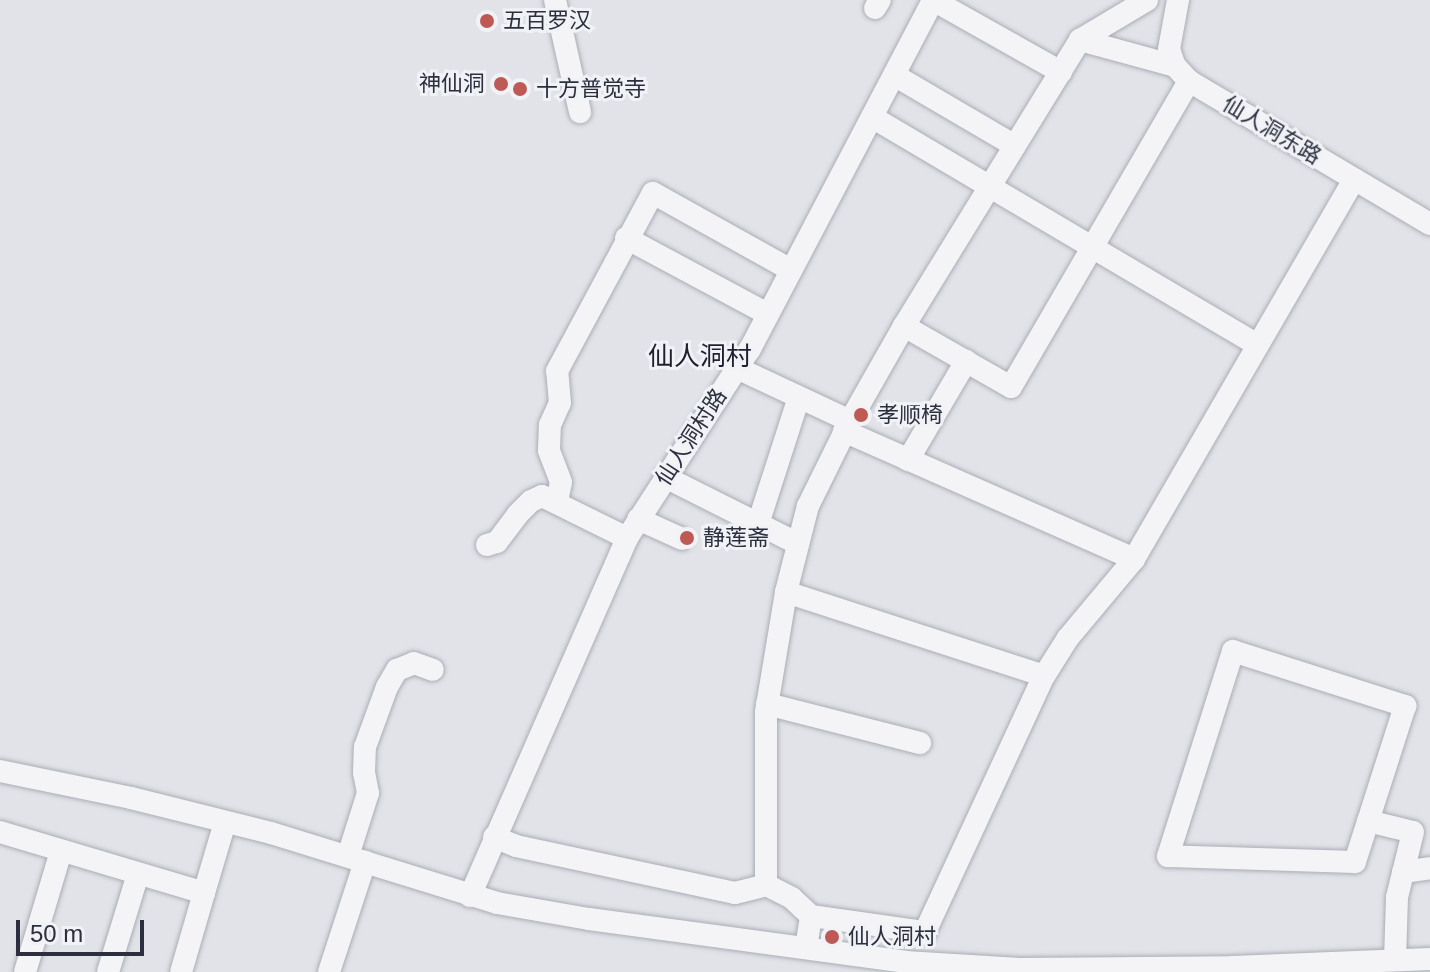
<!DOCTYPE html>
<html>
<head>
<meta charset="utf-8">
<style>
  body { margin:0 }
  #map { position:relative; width:1430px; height:972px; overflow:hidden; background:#e1e3e8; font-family:Helvetica,"Noto Sans SC",sans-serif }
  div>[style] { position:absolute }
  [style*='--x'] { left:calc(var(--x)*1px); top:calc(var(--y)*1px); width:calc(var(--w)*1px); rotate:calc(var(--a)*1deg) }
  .roads { filter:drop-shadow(0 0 2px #abadb5) drop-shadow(0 0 2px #abadb5) }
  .minor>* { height:22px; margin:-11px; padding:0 11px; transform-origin:11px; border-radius:11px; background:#f4f4f7 }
  .dots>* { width:22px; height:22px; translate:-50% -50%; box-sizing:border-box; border:4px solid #f1f2f6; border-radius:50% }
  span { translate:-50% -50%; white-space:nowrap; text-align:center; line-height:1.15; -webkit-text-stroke:6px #f1f2f6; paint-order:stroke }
  .poi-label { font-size:22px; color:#2c2f3e }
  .left { translate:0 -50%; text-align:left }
  .right { translate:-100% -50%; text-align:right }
  .street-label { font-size:22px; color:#2c2f3e }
  .quarter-label { font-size:26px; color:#1e202f }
  .scale { position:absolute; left:16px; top:920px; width:128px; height:36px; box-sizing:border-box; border:4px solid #2c2f3e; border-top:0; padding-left:10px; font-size:24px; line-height:28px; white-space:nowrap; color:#2c2f3e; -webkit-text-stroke:6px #f1f2f6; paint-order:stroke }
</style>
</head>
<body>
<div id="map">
  <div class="roads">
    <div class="minor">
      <div style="--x:555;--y:0;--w:115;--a:77.4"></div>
      <div style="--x:933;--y:0;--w:147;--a:29.4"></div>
      <div style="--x:1178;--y:0;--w:50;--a:100.4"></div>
      <div style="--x:1169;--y:49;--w:18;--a:71"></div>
      <div style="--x:1175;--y:66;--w:21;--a:47"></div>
      <div style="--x:1189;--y:81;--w:280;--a:30.7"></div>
      <div style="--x:875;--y:8;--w:9;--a:-58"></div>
      <div style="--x:1080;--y:40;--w:78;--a:-30.8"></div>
      <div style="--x:894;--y:75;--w:140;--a:30.4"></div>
      <div style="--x:872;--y:117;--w:448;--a:30.6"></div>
      <div style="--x:626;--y:238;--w:161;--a:28.2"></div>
      <div style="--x:904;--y:326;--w:123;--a:29.7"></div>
      <div style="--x:1011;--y:387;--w:354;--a:-59.8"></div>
      <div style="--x:737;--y:368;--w:23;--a:-56"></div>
      <div style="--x:750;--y:349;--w:394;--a:-62.3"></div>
      <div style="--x:844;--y:431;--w:317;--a:23.8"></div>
      <div style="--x:908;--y:460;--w:115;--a:-59.6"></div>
      <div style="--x:665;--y:477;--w:149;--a:26.7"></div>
      <div style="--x:557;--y:501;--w:19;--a:-78"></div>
      <div style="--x:561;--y:482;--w:34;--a:-111"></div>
      <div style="--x:549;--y:450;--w:25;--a:-88"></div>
      <div style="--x:550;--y:425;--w:24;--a:-66"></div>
      <div style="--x:560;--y:403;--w:32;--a:-95"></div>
      <div style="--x:557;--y:371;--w:202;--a:-61.7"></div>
      <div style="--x:653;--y:193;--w:158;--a:29.2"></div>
      <div style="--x:638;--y:519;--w:48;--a:24.4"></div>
      <div style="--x:758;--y:524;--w:133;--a:-72.1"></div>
      <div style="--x:487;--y:545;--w:10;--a:-17"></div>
      <div style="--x:497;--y:542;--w:35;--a:-53"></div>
      <div style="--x:518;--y:514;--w:18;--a:-45"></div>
      <div style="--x:531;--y:501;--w:12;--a:-24"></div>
      <div style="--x:542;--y:496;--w:95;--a:26.3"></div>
      <div style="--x:786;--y:592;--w:271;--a:18"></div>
      <div style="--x:1233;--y:651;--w:181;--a:17.7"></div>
      <div style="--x:1405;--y:706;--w:164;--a:107.8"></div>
      <div style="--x:1355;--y:862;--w:187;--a:-178.2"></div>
      <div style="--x:1168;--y:856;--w:215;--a:-72.4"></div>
      <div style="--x:767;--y:704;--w:158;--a:14.3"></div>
      <div style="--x:0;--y:771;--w:134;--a:11.6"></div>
      <div style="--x:131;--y:798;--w:144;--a:14"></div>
      <div style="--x:271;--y:833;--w:237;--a:17.2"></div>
      <div style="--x:497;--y:903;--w:93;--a:9.9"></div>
      <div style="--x:589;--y:919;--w:319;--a:7.7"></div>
      <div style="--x:905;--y:962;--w:115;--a:3.5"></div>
      <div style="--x:1020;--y:969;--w:213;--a:-0.5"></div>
      <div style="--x:1233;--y:967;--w:197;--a:-2.3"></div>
      <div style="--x:1368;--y:821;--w:46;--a:13.7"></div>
      <div style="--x:1413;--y:832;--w:67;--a:103.8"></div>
      <div style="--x:1397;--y:897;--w:63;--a:91.8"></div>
      <div style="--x:0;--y:832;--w:213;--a:16.6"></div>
      <div style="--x:204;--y:893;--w:82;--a:106.2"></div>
      <div style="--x:494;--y:837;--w:24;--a:22"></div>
      <div style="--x:516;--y:846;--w:224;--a:12.1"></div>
      <div style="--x:735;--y:893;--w:32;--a:-14"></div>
      <div style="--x:348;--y:856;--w:66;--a:-72.4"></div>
      <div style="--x:368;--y:793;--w:20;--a:-101"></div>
      <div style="--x:364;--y:773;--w:26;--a:-88"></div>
      <div style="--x:365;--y:747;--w:64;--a:-69.9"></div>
      <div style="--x:387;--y:687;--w:20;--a:-60"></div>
      <div style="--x:397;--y:670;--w:18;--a:-22"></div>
      <div style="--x:414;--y:663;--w:20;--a:20"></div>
      <div style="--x:1403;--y:872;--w:27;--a:-8"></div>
      <div style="--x:204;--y:893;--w:74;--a:-73.5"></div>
      <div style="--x:470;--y:896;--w:391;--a:-66.3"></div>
      <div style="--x:627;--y:538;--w:202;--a:-57.1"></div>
      <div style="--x:737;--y:368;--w:125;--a:25.1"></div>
      <div style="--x:850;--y:421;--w:109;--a:-60.4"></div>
      <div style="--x:904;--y:326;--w:336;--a:-58.4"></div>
      <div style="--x:1080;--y:40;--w:98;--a:15.3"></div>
      <div style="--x:811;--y:916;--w:26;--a:-137"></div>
      <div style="--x:792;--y:898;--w:29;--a:-153"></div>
      <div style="--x:766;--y:885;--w:173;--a:-90"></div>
      <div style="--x:766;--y:712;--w:122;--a:-80.5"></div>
      <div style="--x:786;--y:592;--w:89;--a:-75.7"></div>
      <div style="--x:808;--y:506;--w:95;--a:-63.7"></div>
      <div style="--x:806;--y:948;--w:32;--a:-81"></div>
      <div style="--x:811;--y:916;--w:115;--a:8"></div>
      <div style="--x:925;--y:932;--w:282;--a:-65.1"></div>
      <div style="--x:1044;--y:676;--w:45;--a:-57.7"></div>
      <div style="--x:1068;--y:638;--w:103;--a:-50.1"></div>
      <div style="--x:1134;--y:559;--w:439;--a:-59.9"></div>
      <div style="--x:25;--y:972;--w:126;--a:-73.4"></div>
      <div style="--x:108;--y:972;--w:102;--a:-73"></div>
      <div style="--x:329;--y:972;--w:116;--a:-71.9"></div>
    </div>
  </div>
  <div class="dots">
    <div style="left:487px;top:21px;background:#be5a55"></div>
    <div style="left:501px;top:84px;background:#be5a55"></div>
    <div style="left:520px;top:89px;background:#be5a55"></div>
    <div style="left:861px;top:415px;background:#be5a55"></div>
    <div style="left:687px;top:538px;background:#be5a55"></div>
    <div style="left:832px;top:937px;background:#be5a55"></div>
  </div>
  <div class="poi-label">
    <span class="left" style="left:503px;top:21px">五百罗汉</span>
    <span class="right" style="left:485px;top:84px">神仙洞</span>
    <span class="left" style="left:536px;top:89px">十方普觉寺</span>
    <span class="left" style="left:877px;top:415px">孝顺椅</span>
    <span class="left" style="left:703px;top:538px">静莲斋</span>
    <span class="left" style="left:848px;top:937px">仙人洞村</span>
  </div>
  <div class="street-label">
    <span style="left:1272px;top:130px;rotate:31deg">仙人洞东路</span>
    <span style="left:691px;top:437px;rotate:-57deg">仙人洞村路</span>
  </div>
  <div class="quarter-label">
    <span style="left:700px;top:357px">仙人洞村</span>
  </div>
  <div class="scale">50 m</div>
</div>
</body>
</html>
